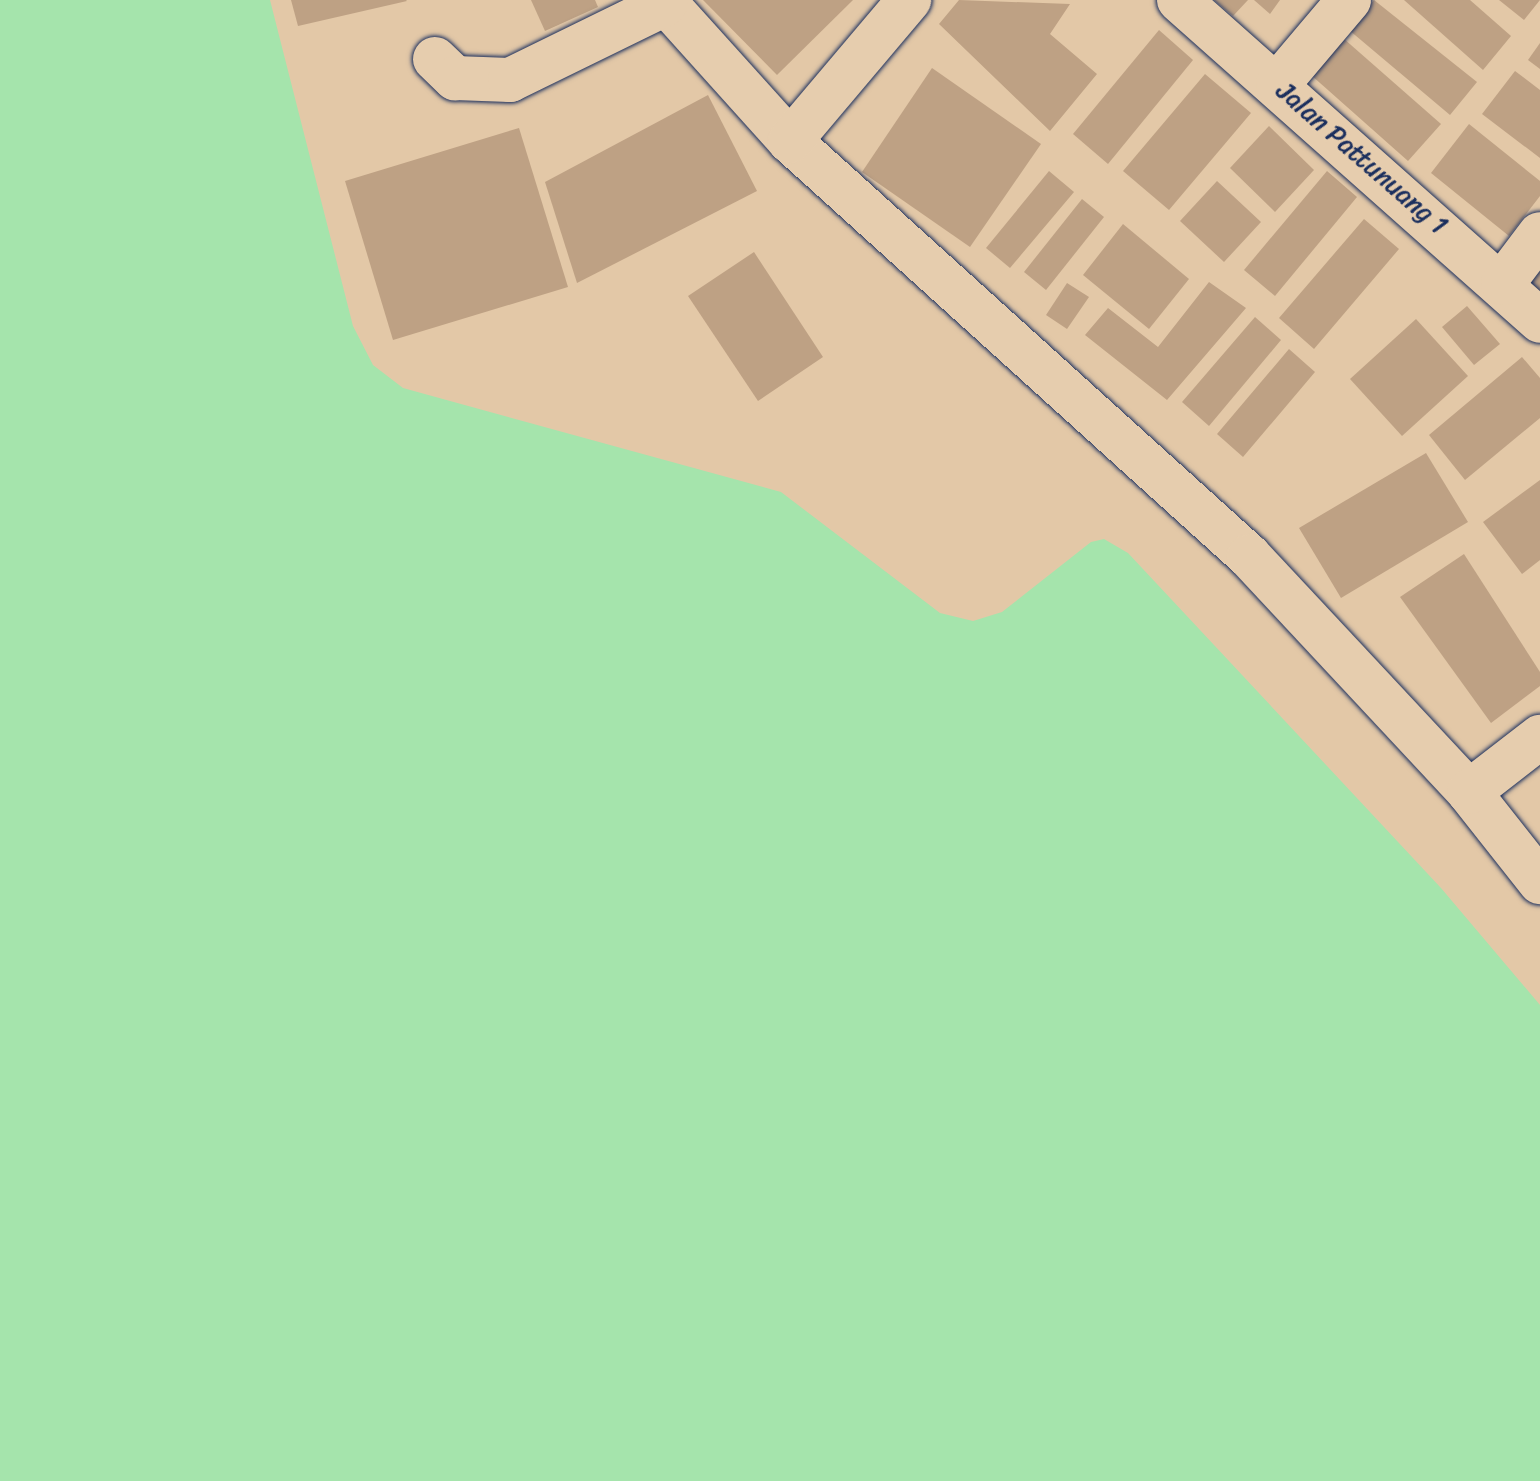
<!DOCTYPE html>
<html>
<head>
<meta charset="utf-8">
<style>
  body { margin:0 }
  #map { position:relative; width:1540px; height:1481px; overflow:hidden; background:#e3c8a7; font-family:Sriracha,sans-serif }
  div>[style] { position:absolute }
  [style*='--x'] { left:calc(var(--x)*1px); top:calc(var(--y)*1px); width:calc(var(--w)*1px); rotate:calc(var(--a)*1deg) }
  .green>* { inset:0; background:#a5e4ac }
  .building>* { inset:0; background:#bea184 }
  .roads { filter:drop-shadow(0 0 2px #1b2f5e) drop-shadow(0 0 2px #1b2f5e) }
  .minor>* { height:44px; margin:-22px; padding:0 22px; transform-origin:22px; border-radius:22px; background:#e6cdae }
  span { translate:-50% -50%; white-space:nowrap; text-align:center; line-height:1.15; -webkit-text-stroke:6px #e6cdae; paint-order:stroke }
  .street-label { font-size:26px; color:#1b2f5e }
</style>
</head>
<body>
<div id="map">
  <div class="green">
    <div style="clip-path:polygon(0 0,270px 0,353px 326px,373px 365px,403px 388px,781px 492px,940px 613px,973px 621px,1002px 612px,1091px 542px,1104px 539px,1128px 553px,1441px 888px,1540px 1005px,1540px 1481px,0 1481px)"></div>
  </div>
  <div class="building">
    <div style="clip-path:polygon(291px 0,406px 0,407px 1px,298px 26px)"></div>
    <div style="clip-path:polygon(531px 0,595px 0,598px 7px,545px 31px)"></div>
    <div style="clip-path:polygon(703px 0,853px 0,777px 75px)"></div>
    <div style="clip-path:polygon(959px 0,1070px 4px,1050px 34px,1097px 74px,1050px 131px,939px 24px)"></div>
    <div style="clip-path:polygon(1214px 0,1248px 0,1233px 16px)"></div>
    <div style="clip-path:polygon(1254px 0,1280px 0,1270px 14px)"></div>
    <div style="clip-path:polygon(1374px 0,1477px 82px,1450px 115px,1349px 30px)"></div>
    <div style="clip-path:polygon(1404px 0,1470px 0,1511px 36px,1483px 70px)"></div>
    <div style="clip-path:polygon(1499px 0,1540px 0,1524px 20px)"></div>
    <div style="clip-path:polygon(1159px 30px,1193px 60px,1108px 164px,1073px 134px)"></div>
    <div style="clip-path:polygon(1343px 38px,1441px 124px,1408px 161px,1311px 75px)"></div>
    <div style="clip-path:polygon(1540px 43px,1540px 69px,1528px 60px)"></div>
    <div style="clip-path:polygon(932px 68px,1041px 144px,970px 247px,862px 172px)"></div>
    <div style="clip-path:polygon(1515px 71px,1540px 90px,1540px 158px,1482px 114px)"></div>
    <div style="clip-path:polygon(1205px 74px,1251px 113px,1169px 210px,1123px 171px)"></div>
    <div style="clip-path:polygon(708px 95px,757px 191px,577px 283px,545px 182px)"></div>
    <div style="clip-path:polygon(1469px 124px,1540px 181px,1540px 196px,1509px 236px,1431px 173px)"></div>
    <div style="clip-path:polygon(1269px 126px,1314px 170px,1275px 212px,1230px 168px)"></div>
    <div style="clip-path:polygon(519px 128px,568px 287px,393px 340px,345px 181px)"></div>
    <div style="clip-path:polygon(1049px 171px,1074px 192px,1010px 268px,986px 248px)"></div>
    <div style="clip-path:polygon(1327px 171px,1357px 197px,1275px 296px,1244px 270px)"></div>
    <div style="clip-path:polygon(1217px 181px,1261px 222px,1224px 262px,1180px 221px)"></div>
    <div style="clip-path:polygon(1082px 199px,1104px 217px,1046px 290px,1024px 272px)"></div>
    <div style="clip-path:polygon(1364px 219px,1399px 249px,1314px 349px,1279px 318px)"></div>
    <div style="clip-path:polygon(1123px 224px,1189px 279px,1149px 329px,1083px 275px)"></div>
    <div style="clip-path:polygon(754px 252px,823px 357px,758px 401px,688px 296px)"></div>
    <div style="clip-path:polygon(1540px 271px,1540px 292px,1529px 282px)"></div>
    <div style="clip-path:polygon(1209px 282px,1246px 308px,1167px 400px,1085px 335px,1108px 308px,1158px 347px)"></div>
    <div style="clip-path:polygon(1067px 283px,1089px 297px,1067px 329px,1046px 315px)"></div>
    <div style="clip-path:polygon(1467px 306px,1500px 344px,1474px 365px,1442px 327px)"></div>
    <div style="clip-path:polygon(1255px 317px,1281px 340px,1209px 426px,1182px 402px)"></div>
    <div style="clip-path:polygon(1416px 319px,1468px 376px,1402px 436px,1350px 379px)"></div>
    <div style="clip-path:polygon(1289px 349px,1315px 372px,1243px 457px,1217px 434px)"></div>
    <div style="clip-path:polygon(1522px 357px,1540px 378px,1540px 418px,1465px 480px,1429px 435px)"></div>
    <div style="clip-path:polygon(1426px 453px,1468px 522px,1341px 598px,1299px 528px)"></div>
    <div style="clip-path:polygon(1540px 480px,1540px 560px,1522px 574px,1483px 522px)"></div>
    <div style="clip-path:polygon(1464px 554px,1540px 672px,1540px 686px,1491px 723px,1400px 597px)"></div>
  </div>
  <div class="roads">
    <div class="minor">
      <div style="--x:663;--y:0;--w:190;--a:48"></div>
      <div style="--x:790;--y:141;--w:619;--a:42.12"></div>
      <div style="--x:1249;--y:556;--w:323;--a:47"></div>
      <div style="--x:1469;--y:792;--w:115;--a:51.7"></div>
      <div style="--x:1179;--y:0;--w:483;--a:41.6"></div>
      <div style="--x:435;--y:59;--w:28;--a:44"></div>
      <div style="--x:455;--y:78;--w:55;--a:2.1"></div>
      <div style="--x:510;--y:80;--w:173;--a:-26.1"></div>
      <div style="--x:1278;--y:84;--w:110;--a:-49.8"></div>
      <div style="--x:790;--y:141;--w:185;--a:-49.8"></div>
      <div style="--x:1503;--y:283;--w:61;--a:-52.9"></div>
      <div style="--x:1469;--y:792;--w:90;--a:-37.8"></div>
    </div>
  </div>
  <div class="street-label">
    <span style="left:1362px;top:158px;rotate:41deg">Jalan Pattunuang 1</span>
  </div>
</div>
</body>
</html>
